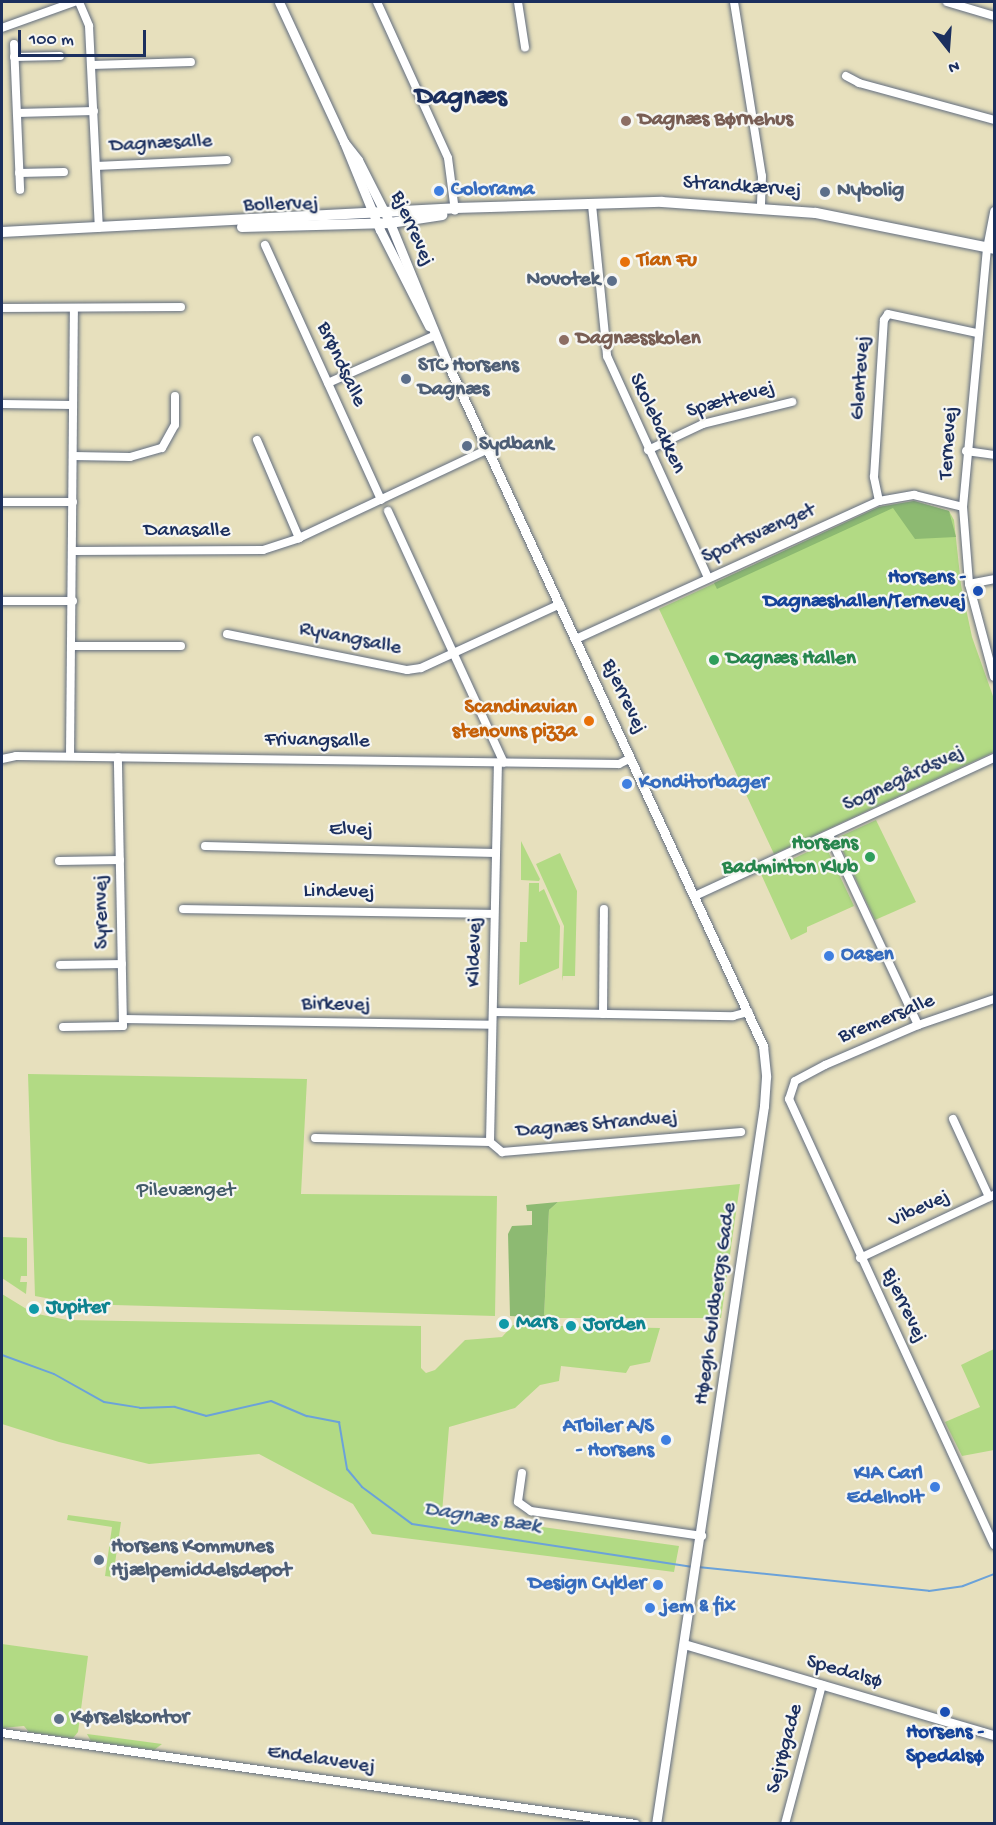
<!DOCTYPE html>
<html>
<head>
<meta charset="utf-8">
<style>
  body { margin:0 }
  #map { position:relative; width:996px; height:1825px; overflow:hidden; background:#e7e0bd; font-family:"Gochi Hand",sans-serif }
  div>[style] { position:absolute }
  [style*='--x'] { left:calc(var(--x)*1px); top:calc(var(--y)*1px); width:calc(var(--w)*1px); rotate:calc(var(--a)*1deg) }
  .green>* { inset:0; background:#b2da84 }
  .forest>* { inset:0; background:#8dba72 }
  .stream>* { height:2px; margin:-1px; padding:0 1px; transform-origin:1px; border-radius:1px; background:#6ba2d9 }
  .roads { filter:drop-shadow(0 0 2px #626d7f) drop-shadow(0 0 2px #626d7f) }
  .minor>* { height:8px; margin:-4px; padding:0 4px; transform-origin:4px; border-radius:4px; background:#fff }
  .tertiary>* { height:9px; margin:-4.5px; padding:0 4.5px; transform-origin:4.5px; border-radius:4.5px; background:#fff }
  .secondary>* { height:10px; margin:-5px; padding:0 5px; transform-origin:5px; border-radius:5px; background:#fff }
  .dots>* { width:16px; height:16px; translate:-50% -50%; box-sizing:border-box; border:3px solid #f6f6f2; border-radius:50% }
  span { translate:-50% -50%; white-space:nowrap; text-align:center; line-height:1.15; -webkit-text-stroke:4.5px #f6f6f2; paint-order:stroke }
  .education-label { font-size:21px; color:#785e54; font-weight:700 }
  .left { translate:0 -50%; text-align:left }
  .street-label { font-size:21px; color:#1b2f5e }
  .shop-label { font-size:21px; color:#366cbe; font-weight:700 }
  .right { translate:-100% -50%; text-align:right }
  .service-label { font-size:21px; color:#4e5e75; font-weight:700 }
  .food-label { font-size:21px; color:#c56008; font-weight:700 }
  .transit-label { font-size:21px; color:#164399; font-weight:700 }
  .leisure-label { font-size:21px; color:#27864d; font-weight:700 }
  .park-label { font-size:21px; color:#415a68 }
  .culture-label { font-size:21px; color:#0d838f; font-weight:700 }
  .water-label { font-size:22px; color:#375789; font-style:italic }
  .district-label { font-size:27px; color:#1b2f5e; font-weight:700 }
  .frame { position:absolute; inset:0; border:3px solid #1b2f5e; pointer-events:none }
  .north { position:absolute; left:918px; top:18px; width:60px; height:60px; -webkit-text-stroke:4px #f6f6f2; paint-order:stroke; rotate:163deg; font-size:16px; font-weight:700; line-height:24px; text-align:center; color:#1b2f5e }
  .north::after { content:''; display:block; margin:auto; width:21px; height:27px; background:#1b2f5e; clip-path:polygon(50% 0,100% 100%,50% 72%,0 100%) }
  .scale { position:absolute; left:18px; top:30px; width:128px; height:27px; box-sizing:border-box; border:3px solid #1b2f5e; border-top:0; padding-left:8px; font-size:18px; line-height:21px; white-space:nowrap; color:#1b2f5e; -webkit-text-stroke:4px #f6f6f2; paint-order:stroke }
</style>
</head>
<body>
<div id="map">
  <div class="green">
    <div style="clip-path:polygon(914px 501px,949px 511px,954px 520px,961px 585px,972px 637px,994px 699px,994px 752px,774px 854px,659px 609px,879px 507px)"></div>
    <div style="clip-path:polygon(876px 820px,916px 902px,875px 920px,839px 843px,841px 836px)"></div>
    <div style="clip-path:polygon(521px 841px,540px 879px,539px 881px,521px 880px)"></div>
    <div style="clip-path:polygon(820px 846px,827px 849px,854px 906px,807px 927px,807px 932px,791px 940px,761px 874px)"></div>
    <div style="clip-path:polygon(560px 853px,577px 891px,575px 976px,563px 976px,562px 981px,564px 926px,536px 864px)"></div>
    <div style="clip-path:polygon(529px 883px,539px 883px,539px 892px,544px 889px,560px 926px,559px 968px,519px 985px,520px 942px,527px 942px)"></div>
    <div style="clip-path:polygon(28px 1074px,307px 1079px,301px 1194px,497px 1196px,495px 1316px,78px 1304px,35px 1296px)"></div>
    <div style="clip-path:polygon(740px 1184px,721px 1318px,544px 1318px,549px 1210px,558px 1202px)"></div>
    <div style="clip-path:polygon(2px 1237px,27px 1238px,27px 1276px,21px 1276px,20px 1282px,27px 1282px,26px 1294px,2px 1278px)"></div>
    <div style="clip-path:polygon(2px 1294px,33px 1313px,67px 1320px,421px 1326px,421px 1368px,426px 1373px,435px 1370px,465px 1340px,502px 1337px,513px 1325px,660px 1328px,650px 1362px,630px 1366px,626px 1373px,561px 1366px,559px 1381px,540px 1385px,515px 1408px,449px 1427px,442px 1513px,679px 1546px,674px 1572px,372px 1534px,353px 1504px,259px 1454px,149px 1464px,59px 1442px,2px 1424px)"></div>
    <div style="clip-path:polygon(994px 1349px,994px 1450px,962px 1456px,945px 1422px,980px 1407px,961px 1365px)"></div>
    <div style="clip-path:polygon(68px 1515px,121px 1522px,113px 1577px,105px 1576px,112px 1527px,67px 1520px)"></div>
    <div style="clip-path:polygon(2px 1644px,88px 1656px,78px 1732px,73px 1738px,29px 1732px,24px 1726px,2px 1728px)"></div>
    <div style="clip-path:polygon(87px 1734px,110px 1737px,162px 1744px,154px 1750px,91px 1741px)"></div>
  </div>
  <div class="forest">
    <div style="clip-path:polygon(914px 501px,949px 511px,956px 537px,915px 539px,893px 508px,717px 589px,714px 583px,879px 507px)"></div>
    <div style="clip-path:polygon(558px 1202px,549px 1210px,544px 1318px,510px 1316px,508px 1234px,512px 1226px,532px 1225px,532px 1211px,527px 1211px,526px 1205px)"></div>
  </div>
  <div class="stream">
    <div style="--x:2;--y:1355;--w:55;--a:20.1"></div>
    <div style="--x:54;--y:1374;--w:57;--a:29.2"></div>
    <div style="--x:104;--y:1402;--w:36;--a:9"></div>
    <div style="--x:140;--y:1408;--w:35;--a:-2"></div>
    <div style="--x:175;--y:1407;--w:32;--a:16"></div>
    <div style="--x:206;--y:1416;--w:67;--a:-13"></div>
    <div style="--x:271;--y:1401;--w:39;--a:23"></div>
    <div style="--x:307;--y:1416;--w:33;--a:11"></div>
    <div style="--x:339;--y:1422;--w:48;--a:80.3"></div>
    <div style="--x:347;--y:1469;--w:23;--a:50"></div>
    <div style="--x:362;--y:1487;--w:62;--a:36.5"></div>
    <div style="--x:412;--y:1524;--w:284;--a:8.7"></div>
    <div style="--x:698;--y:1567;--w:232;--a:5.9"></div>
    <div style="--x:929;--y:1591;--w:34;--a:-8"></div>
    <div style="--x:963;--y:1586;--w:33;--a:-21"></div>
  </div>
  <div class="roads">
    <div class="minor">
      <div style="--x:79;--y:2;--w:26;--a:67"></div>
      <div style="--x:89;--y:26;--w:202;--a:87.2"></div>
      <div style="--x:377;--y:2;--w:171;--a:65.5"></div>
      <div style="--x:448;--y:158;--w:53;--a:82.5"></div>
      <div style="--x:518;--y:2;--w:46;--a:81.2"></div>
      <div style="--x:734;--y:2;--w:176;--a:80.9"></div>
      <div style="--x:762;--y:176;--w:31;--a:92"></div>
      <div style="--x:947;--y:2;--w:49;--a:16.6"></div>
      <div style="--x:2;--y:28;--w:77;--a:-19.9"></div>
      <div style="--x:14;--y:44;--w:146;--a:87.6"></div>
      <div style="--x:14;--y:57;--w:46;--a:-1.2"></div>
      <div style="--x:92;--y:65;--w:99;--a:-1.7"></div>
      <div style="--x:846;--y:76;--w:15;--a:28"></div>
      <div style="--x:859;--y:83;--w:140;--a:15.3"></div>
      <div style="--x:17;--y:113;--w:77;--a:-1.5"></div>
      <div style="--x:96;--y:166;--w:131;--a:-2.6"></div>
      <div style="--x:19;--y:173;--w:45;--a:-1.3"></div>
      <div style="--x:592;--y:205;--w:152;--a:84.3"></div>
      <div style="--x:607;--y:356;--w:244;--a:65.5"></div>
      <div style="--x:265;--y:245;--w:280;--a:65.5"></div>
      <div style="--x:987;--y:248;--w:260;--a:95.3"></div>
      <div style="--x:963;--y:507;--w:77;--a:85.5"></div>
      <div style="--x:969;--y:584;--w:96;--a:75"></div>
      <div style="--x:2;--y:308;--w:179;--a:-0.3"></div>
      <div style="--x:328;--y:383;--w:118;--a:-24"></div>
      <div style="--x:2;--y:404;--w:71;--a:0.8"></div>
      <div style="--x:257;--y:440;--w:107;--a:66.8"></div>
      <div style="--x:648;--y:450;--w:61;--a:-25.3"></div>
      <div style="--x:703;--y:424;--w:92;--a:-13.9"></div>
      <div style="--x:966;--y:451;--w:28;--a:8"></div>
      <div style="--x:73;--y:456;--w:57;--a:1"></div>
      <div style="--x:130;--y:457;--w:33;--a:-16"></div>
      <div style="--x:162;--y:448;--w:26;--a:-61"></div>
      <div style="--x:175;--y:425;--w:29;--a:-90"></div>
      <div style="--x:879;--y:501;--w:25;--a:-102"></div>
      <div style="--x:874;--y:477;--w:157;--a:-86.4"></div>
      <div style="--x:884;--y:320;--w:7;--a:-56"></div>
      <div style="--x:888;--y:314;--w:91;--a:12.1"></div>
      <div style="--x:2;--y:502;--w:71;--a:0"></div>
      <div style="--x:388;--y:511;--w:277;--a:65.3"></div>
      <div style="--x:73;--y:551;--w:190;--a:-0.3"></div>
      <div style="--x:263;--y:550;--w:38;--a:-18"></div>
      <div style="--x:299;--y:538;--w:209;--a:-25.2"></div>
      <div style="--x:969;--y:584;--w:25;--a:-11"></div>
      <div style="--x:2;--y:601;--w:71;--a:0"></div>
      <div style="--x:227;--y:634;--w:184;--a:11.3"></div>
      <div style="--x:407;--y:670;--w:14;--a:-8"></div>
      <div style="--x:421;--y:668;--w:153;--a:-24.7"></div>
      <div style="--x:576;--y:639;--w:333;--a:-24.5"></div>
      <div style="--x:879;--y:501;--w:36;--a:-10"></div>
      <div style="--x:914;--y:495;--w:50;--a:13.8"></div>
      <div style="--x:72;--y:646;--w:109;--a:0"></div>
      <div style="--x:70;--y:756;--w:448;--a:-89.5"></div>
      <div style="--x:2;--y:759;--w:14;--a:-12"></div>
      <div style="--x:16;--y:756;--w:603;--a:0.76"></div>
      <div style="--x:619;--y:764;--w:13;--a:-27"></div>
      <div style="--x:829;--y:835;--w:210;--a:64.9"></div>
      <div style="--x:205;--y:846;--w:290;--a:1.4"></div>
      <div style="--x:59;--y:861;--w:61;--a:-0.9"></div>
      <div style="--x:695;--y:896;--w:329;--a:-24.8"></div>
      <div style="--x:183;--y:909;--w:311;--a:0.9"></div>
      <div style="--x:60;--y:965;--w:62;--a:-0.9"></div>
      <div style="--x:994;--y:999;--w:80;--a:161.1"></div>
      <div style="--x:918;--y:1025;--w:101;--a:156.7"></div>
      <div style="--x:825;--y:1065;--w:34;--a:152"></div>
      <div style="--x:795;--y:1081;--w:19;--a:108"></div>
      <div style="--x:789;--y:1099;--w:491;--a:65.3"></div>
      <div style="--x:493;--y:1012;--w:240;--a:1"></div>
      <div style="--x:733;--y:1016;--w:16;--a:-15"></div>
      <div style="--x:603;--y:1014;--w:105;--a:-89.5"></div>
      <div style="--x:123;--y:1019;--w:369;--a:0.9"></div>
      <div style="--x:63;--y:1027;--w:60;--a:-1"></div>
      <div style="--x:123;--y:1026;--w:269;--a:-91.1"></div>
      <div style="--x:953;--y:1119;--w:86;--a:65.2"></div>
      <div style="--x:315;--y:1138;--w:175;--a:1.3"></div>
      <div style="--x:490;--y:1142;--w:16;--a:40"></div>
      <div style="--x:502;--y:1152;--w:240;--a:-4.8"></div>
      <div style="--x:490;--y:1142;--w:378;--a:-88.8"></div>
      <div style="--x:860;--y:1258;--w:148;--a:-25.2"></div>
      <div style="--x:522;--y:1473;--w:29;--a:98"></div>
      <div style="--x:518;--y:1502;--w:16;--a:35"></div>
      <div style="--x:531;--y:1511;--w:173;--a:8.3"></div>
      <div style="--x:2;--y:1733;--w:640;--a:8.17"></div>
      <div style="--x:785;--y:1824;--w:144;--a:-75.1"></div>
    </div>
    <div class="tertiary">
      <div style="--x:279;--y:2;--w:154;--a:65.1"></div>
      <div style="--x:344;--y:142;--w:95;--a:67.8"></div>
      <div style="--x:380;--y:230;--w:108;--a:63"></div>
      <div style="--x:344;--y:142;--w:23;--a:52"></div>
      <div style="--x:358;--y:160;--w:71;--a:63.1"></div>
      <div style="--x:390;--y:223;--w:148;--a:67.8"></div>
      <div style="--x:446;--y:360;--w:756;--a:65.2"></div>
      <div style="--x:763;--y:1046;--w:31;--a:84"></div>
      <div style="--x:766;--y:1077;--w:29;--a:94"></div>
      <div style="--x:764;--y:1106;--w:726;--a:98.55"></div>
      <div style="--x:987;--y:248;--w:38;--a:-79"></div>
      <div style="--x:684;--y:1644;--w:323;--a:16.4"></div>
    </div>
    <div class="secondary">
      <div style="--x:242;--y:227;--w:148;--a:-1.5"></div>
      <div style="--x:390;--y:223;--w:53;--a:-8.7"></div>
      <div style="--x:2;--y:232;--w:454;--a:-3"></div>
      <div style="--x:455;--y:208;--w:207;--a:-1.7"></div>
      <div style="--x:662;--y:202;--w:154;--a:4.1"></div>
      <div style="--x:816;--y:213;--w:182;--a:11.4"></div>
    </div>
  </div>
  <div class="dots">
    <div style="left:626px;top:121px;background:#8d6e63"></div>
    <div style="left:439px;top:191px;background:#3f7fe0"></div>
    <div style="left:825px;top:192px;background:#5c6f8a"></div>
    <div style="left:625px;top:262px;background:#e8710a"></div>
    <div style="left:612px;top:281px;background:#5c6f8a"></div>
    <div style="left:564px;top:340px;background:#8d6e63"></div>
    <div style="left:406px;top:379px;background:#5c6f8a"></div>
    <div style="left:467px;top:446px;background:#5c6f8a"></div>
    <div style="left:978px;top:591px;background:#1a4fb4"></div>
    <div style="left:714px;top:660px;background:#2e9e5b"></div>
    <div style="left:589px;top:721px;background:#e8710a"></div>
    <div style="left:627px;top:784px;background:#3f7fe0"></div>
    <div style="left:870px;top:857px;background:#2e9e5b"></div>
    <div style="left:829px;top:956px;background:#3f7fe0"></div>
    <div style="left:34px;top:1309px;background:#0f9aa8"></div>
    <div style="left:504px;top:1324px;background:#0f9aa8"></div>
    <div style="left:571px;top:1326px;background:#0f9aa8"></div>
    <div style="left:666px;top:1440px;background:#3f7fe0"></div>
    <div style="left:935px;top:1487px;background:#3f7fe0"></div>
    <div style="left:99px;top:1560px;background:#5c6f8a"></div>
    <div style="left:658px;top:1585px;background:#3f7fe0"></div>
    <div style="left:650px;top:1608px;background:#3f7fe0"></div>
    <div style="left:945px;top:1712px;background:#1a4fb4"></div>
    <div style="left:59px;top:1719px;background:#5c6f8a"></div>
  </div>
  <div class="education-label">
    <span class="left" style="left:638px;top:121px">Dagnæs Børnehus</span>
    <span class="left" style="left:576px;top:340px">Dagnæsskolen</span>
  </div>
  <div class="street-label">
    <span style="left:161px;top:145px;rotate:-3deg">Dagnæsalle</span>
    <span style="left:742px;top:188px;rotate:4deg">Strandkærvej</span>
    <span style="left:281px;top:206px;rotate:-1deg">Bollervej</span>
    <span style="left:411px;top:229px;rotate:66deg">Bjerrevej</span>
    <span style="left:340px;top:365px;rotate:65deg">Brøndsalle</span>
    <span style="left:862px;top:378px;rotate:-86deg">Glentevej</span>
    <span style="left:731px;top:401px;rotate:-16deg">Spættevej</span>
    <span style="left:656px;top:424px;rotate:65deg">Skolebakken</span>
    <span style="left:950px;top:443px;rotate:-86deg">Ternevej</span>
    <span style="left:187px;top:532px">Danasalle</span>
    <span style="left:759px;top:535px;rotate:-24deg">Sportsvænget</span>
    <span style="left:350px;top:640px;rotate:11deg">Ryvangsalle</span>
    <span style="left:623px;top:697px;rotate:65deg">Bjerrevej</span>
    <span style="left:317px;top:742px;rotate:1deg">Frivangsalle</span>
    <span style="left:904px;top:780px;rotate:-25deg">Sognegårdsvej</span>
    <span style="left:351px;top:831px;rotate:1deg">Elvej</span>
    <span style="left:339px;top:893px;rotate:1deg">Lindevej</span>
    <span style="left:103px;top:912px;rotate:-91deg">Syrenvej</span>
    <span style="left:476px;top:952px;rotate:-89deg">Kildevej</span>
    <span style="left:336px;top:1006px;rotate:1deg">Birkevej</span>
    <span style="left:887px;top:1020px;rotate:-22deg">Bremersalle</span>
    <span style="left:597px;top:1126px;rotate:-5deg">Dagnæs Strandvej</span>
    <span style="left:920px;top:1210px;rotate:-25deg">Vibevej</span>
    <span style="left:717px;top:1304px;rotate:-82deg">Høegh Guldbergs Gade</span>
    <span style="left:903px;top:1306px;rotate:65deg">Bjerrevej</span>
    <span style="left:844px;top:1673px;rotate:16deg">Spedalsø</span>
    <span style="left:786px;top:1749px;rotate:-75deg">Sejrøgade</span>
    <span style="left:321px;top:1761px;rotate:8deg">Endelavevej</span>
  </div>
  <div class="shop-label">
    <span class="left" style="left:451px;top:191px">Colorama</span>
    <span class="left" style="left:639px;top:784px">Konditorbager</span>
    <span class="left" style="left:841px;top:956px">Oasen</span>
    <span class="right" style="left:654px;top:1440px">ATbiler A/S<br>- Horsens</span>
    <span class="right" style="left:923px;top:1487px">KIA Carl<br>Edelholt</span>
    <span class="right" style="left:646px;top:1585px">Design Cykler</span>
    <span class="left" style="left:662px;top:1608px">jem &amp; fix</span>
  </div>
  <div class="service-label">
    <span class="left" style="left:837px;top:192px">Nybolig</span>
    <span class="right" style="left:600px;top:281px">Novotek</span>
    <span class="left" style="left:418px;top:379px">STC Horsens<br>Dagnæs</span>
    <span class="left" style="left:479px;top:446px">Sydbank</span>
    <span class="left" style="left:111px;top:1560px">Horsens Kommunes<br>Hjælpemiddelsdepot</span>
    <span class="left" style="left:71px;top:1719px">Kørselskontor</span>
  </div>
  <div class="food-label">
    <span class="left" style="left:637px;top:262px">Tian Fu</span>
    <span class="right" style="left:577px;top:721px">Scandinavian<br>stenovns pizza</span>
  </div>
  <div class="transit-label">
    <span class="right" style="left:966px;top:591px">Horsens -<br>Dagnæshallen/Ternevej</span>
    <span style="left:945px;top:1746px">Horsens -<br>Spedalsø</span>
  </div>
  <div class="leisure-label">
    <span class="left" style="left:726px;top:660px">Dagnæs Hallen</span>
    <span class="right" style="left:858px;top:857px">Horsens<br>Badminton Klub</span>
  </div>
  <div class="park-label">
    <span style="left:186px;top:1192px">Pilevænget</span>
  </div>
  <div class="culture-label">
    <span class="left" style="left:46px;top:1309px">Jupiter</span>
    <span class="left" style="left:516px;top:1324px">Mars</span>
    <span class="left" style="left:583px;top:1326px">Jorden</span>
  </div>
  <div class="water-label">
    <span style="left:482px;top:1519px;rotate:9deg">Dagnæs Bæk</span>
  </div>
  <div class="district-label">
    <span style="left:461px;top:99px">Dagnæs</span>
  </div>
  <div class="frame"></div>
  <div class="north">N</div>
  <div class="scale">100 m</div>
</div>
</body>
</html>
